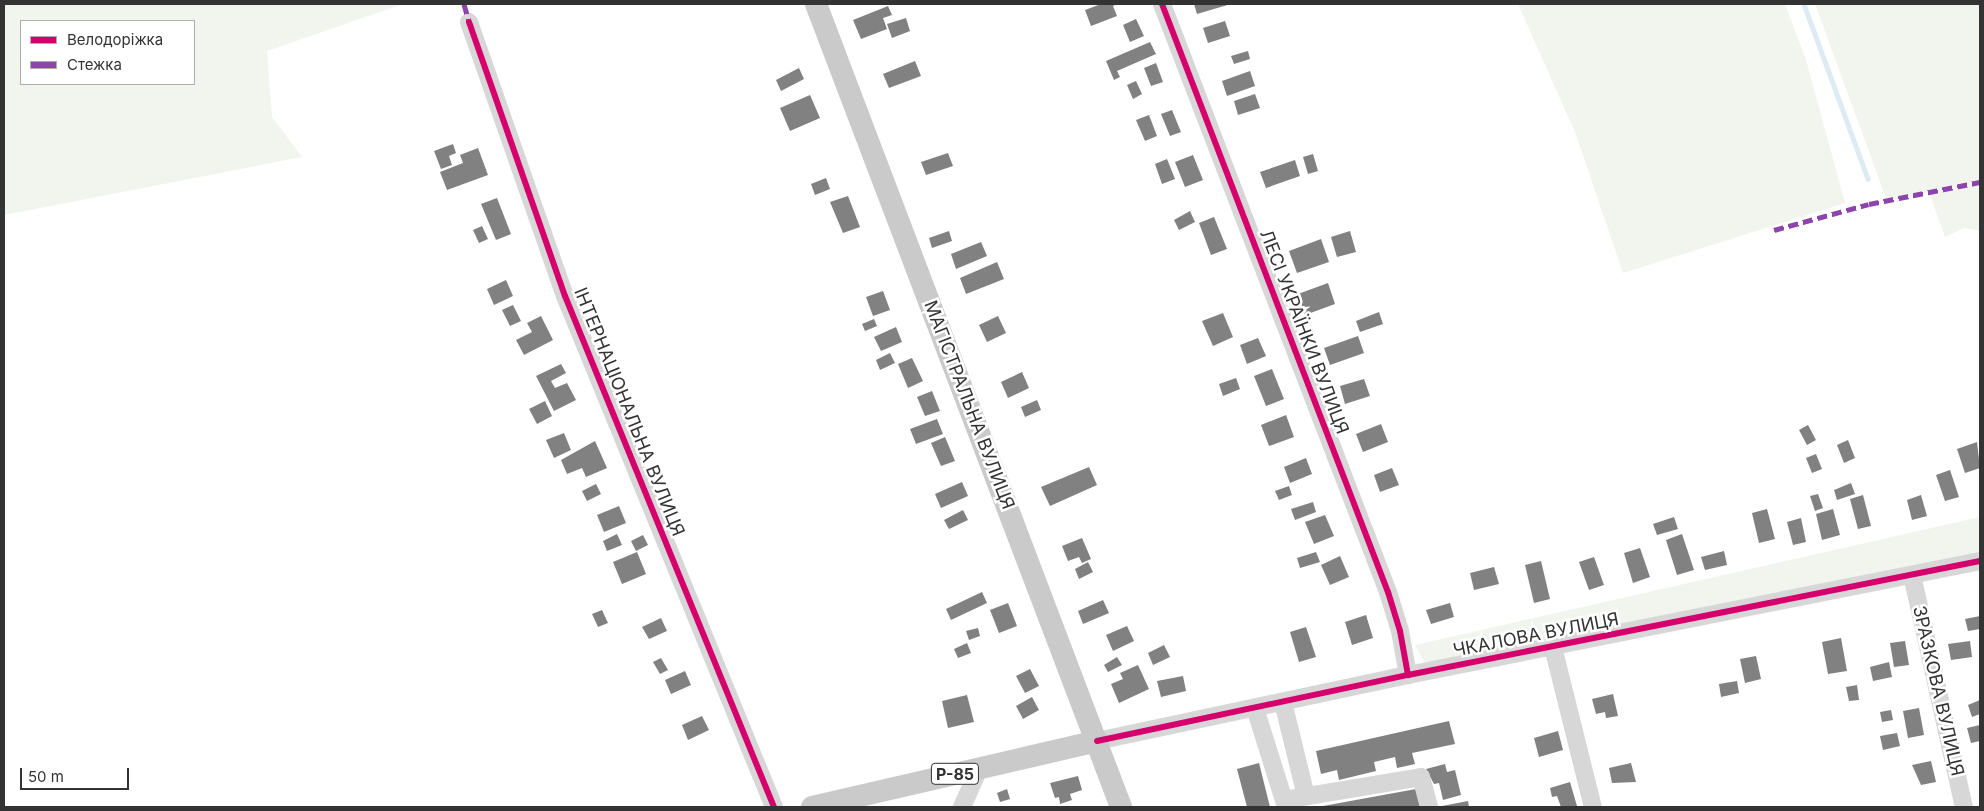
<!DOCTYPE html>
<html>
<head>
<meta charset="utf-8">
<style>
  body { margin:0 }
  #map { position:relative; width:1984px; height:811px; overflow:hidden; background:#fff; font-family:Inter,sans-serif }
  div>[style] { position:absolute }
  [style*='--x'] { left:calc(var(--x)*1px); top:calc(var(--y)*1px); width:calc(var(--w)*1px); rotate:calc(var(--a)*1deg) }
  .green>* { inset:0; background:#f1f5ed }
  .stream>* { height:4.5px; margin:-2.25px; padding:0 2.25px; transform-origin:2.25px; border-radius:2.25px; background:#ddebf3 }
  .building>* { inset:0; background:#818181 }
  .minor>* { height:18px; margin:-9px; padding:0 9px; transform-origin:9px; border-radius:9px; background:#d7d7d7 }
  .major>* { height:22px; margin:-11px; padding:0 11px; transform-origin:11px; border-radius:11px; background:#cacaca }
  .quiet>* { height:5px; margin-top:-2.5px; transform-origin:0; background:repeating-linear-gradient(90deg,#8e44ad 0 10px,transparent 0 15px) }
  .cycleway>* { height:6px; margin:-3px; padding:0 3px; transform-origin:3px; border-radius:3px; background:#d6006c }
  span { translate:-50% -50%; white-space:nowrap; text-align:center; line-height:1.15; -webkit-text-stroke:5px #fff; paint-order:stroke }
  .shield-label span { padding:1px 4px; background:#fff; border:1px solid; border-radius:4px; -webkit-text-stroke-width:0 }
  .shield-label { font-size:16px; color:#333; font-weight:700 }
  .street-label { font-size:18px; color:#333 }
  .frame { position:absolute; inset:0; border:5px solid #333; pointer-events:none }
  .legend { position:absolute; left:20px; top:20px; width:175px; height:65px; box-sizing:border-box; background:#fff; border:1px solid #adadad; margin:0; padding:6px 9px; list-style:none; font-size:15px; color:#333 }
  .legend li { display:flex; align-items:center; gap:10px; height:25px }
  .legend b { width:25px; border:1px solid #adadad }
  .scale { position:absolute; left:20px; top:768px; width:109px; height:22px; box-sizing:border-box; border:2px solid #333; border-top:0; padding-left:6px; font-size:15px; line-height:18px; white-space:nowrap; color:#333; -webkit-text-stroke:4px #fff; paint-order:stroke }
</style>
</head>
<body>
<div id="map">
  <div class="green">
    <div style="clip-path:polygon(evenodd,4px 4px,403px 4px,267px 51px,272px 117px,302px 157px,4px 215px,4px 4px,21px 21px,194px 21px,194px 84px,21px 84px,21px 21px)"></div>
    <div style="clip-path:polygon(1518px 4px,1785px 4px,1806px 60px,1845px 203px,1623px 273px,1575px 132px)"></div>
    <div style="clip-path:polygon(1815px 4px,1980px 4px,1980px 231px,1964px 228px,1945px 237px,1929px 192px,1887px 201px)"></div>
    <div style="clip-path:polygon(1980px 517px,1980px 554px,1433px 664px,1424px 662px,1415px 645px)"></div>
  </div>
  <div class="stream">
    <div style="--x:1804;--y:4;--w:186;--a:69.9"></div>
  </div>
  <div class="building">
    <div style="clip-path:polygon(1101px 4px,1117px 4px,1113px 6px,1117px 16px,1091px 26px,1085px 10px)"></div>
    <div style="clip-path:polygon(1194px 4px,1231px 4px,1197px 14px)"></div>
    <div style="clip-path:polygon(888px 6px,892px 15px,883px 18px,887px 29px,861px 39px,853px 20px)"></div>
    <div style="clip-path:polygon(906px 18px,910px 31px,892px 38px,887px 24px)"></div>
    <div style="clip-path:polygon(1136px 19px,1144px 36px,1130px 42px,1123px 25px)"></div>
    <div style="clip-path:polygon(1225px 21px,1230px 36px,1208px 43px,1203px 28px)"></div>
    <div style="clip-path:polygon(1150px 42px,1156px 54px,1117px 71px,1120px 77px,1114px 80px,1106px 61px)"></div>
    <div style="clip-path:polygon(1248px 51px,1250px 59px,1234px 64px,1231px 56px)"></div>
    <div style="clip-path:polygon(915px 61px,921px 76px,889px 88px,883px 74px)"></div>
    <div style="clip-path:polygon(1156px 63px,1163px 82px,1151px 86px,1144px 68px)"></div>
    <div style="clip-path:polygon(799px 68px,804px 79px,781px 91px,776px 80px)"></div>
    <div style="clip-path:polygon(1250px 71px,1255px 86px,1227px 96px,1222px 81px)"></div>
    <div style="clip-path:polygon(1136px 81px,1142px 94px,1133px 99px,1127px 85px)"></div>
    <div style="clip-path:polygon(1255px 94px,1260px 108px,1238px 115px,1234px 101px)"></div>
    <div style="clip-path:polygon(810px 95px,820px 118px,790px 131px,780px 108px)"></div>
    <div style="clip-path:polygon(1172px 110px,1181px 132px,1170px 136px,1161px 114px)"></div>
    <div style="clip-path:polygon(1149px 115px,1157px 136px,1145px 141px,1136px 120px)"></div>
    <div style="clip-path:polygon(453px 144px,456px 153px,449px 156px,452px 165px,441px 169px,434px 151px)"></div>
    <div style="clip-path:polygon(478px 148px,488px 175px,447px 190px,440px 172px,463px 163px,460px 155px)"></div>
    <div style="clip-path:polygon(948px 153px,953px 166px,926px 175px,921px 162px)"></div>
    <div style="clip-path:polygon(1313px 154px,1318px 171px,1308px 174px,1303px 157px)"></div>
    <div style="clip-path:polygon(1193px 155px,1203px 180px,1185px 187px,1175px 162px)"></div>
    <div style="clip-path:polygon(1167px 159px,1175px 179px,1162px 184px,1155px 164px)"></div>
    <div style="clip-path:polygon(1295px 160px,1300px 176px,1266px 188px,1260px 172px)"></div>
    <div style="clip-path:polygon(826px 178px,830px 189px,815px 195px,811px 184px)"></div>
    <div style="clip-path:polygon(848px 196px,860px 227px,843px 233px,830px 202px)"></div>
    <div style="clip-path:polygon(497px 198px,511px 234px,496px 240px,481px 204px)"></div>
    <div style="clip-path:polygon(1190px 211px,1195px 222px,1179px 230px,1174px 220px)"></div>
    <div style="clip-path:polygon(1214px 217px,1227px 249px,1211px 255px,1199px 223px)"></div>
    <div style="clip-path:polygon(482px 226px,488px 239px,479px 243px,473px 230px)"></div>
    <div style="clip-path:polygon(949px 231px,952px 241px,932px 248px,929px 238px)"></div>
    <div style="clip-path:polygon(1350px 231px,1356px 252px,1337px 257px,1331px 237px)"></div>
    <div style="clip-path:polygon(1321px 239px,1329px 262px,1297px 273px,1289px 251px)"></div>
    <div style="clip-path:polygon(981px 242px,987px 256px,956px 269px,951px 254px)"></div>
    <div style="clip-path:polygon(997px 262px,1004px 279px,966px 294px,960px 278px)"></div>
    <div style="clip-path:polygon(506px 280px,513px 296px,494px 305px,487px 289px)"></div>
    <div style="clip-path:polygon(1328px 283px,1335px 304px,1305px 315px,1298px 294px)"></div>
    <div style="clip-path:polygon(883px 291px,890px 310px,873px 316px,866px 297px)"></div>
    <div style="clip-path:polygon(513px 305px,521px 321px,510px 326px,502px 310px)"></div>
    <div style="clip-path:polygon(1379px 312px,1383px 324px,1360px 332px,1356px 321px)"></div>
    <div style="clip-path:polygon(1223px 313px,1233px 337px,1213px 346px,1202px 321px)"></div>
    <div style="clip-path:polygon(541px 316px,553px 340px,524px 355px,516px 340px,532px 332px,527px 323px)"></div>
    <div style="clip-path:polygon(998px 316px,1006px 333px,987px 342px,979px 325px)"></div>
    <div style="clip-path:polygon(874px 319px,877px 326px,865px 331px,862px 324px)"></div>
    <div style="clip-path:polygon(896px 327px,902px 342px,881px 351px,874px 337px)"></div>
    <div style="clip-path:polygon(1358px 336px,1364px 353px,1330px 365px,1324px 348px)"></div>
    <div style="clip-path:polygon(1258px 338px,1266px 356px,1247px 364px,1240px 345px)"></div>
    <div style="clip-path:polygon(890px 353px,895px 363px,880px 370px,876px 360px)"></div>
    <div style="clip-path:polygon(912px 358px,923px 381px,908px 388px,898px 364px)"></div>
    <div style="clip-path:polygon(561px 364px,566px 373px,551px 381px,555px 388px,567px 383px,576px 400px,554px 411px,536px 376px)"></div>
    <div style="clip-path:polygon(1272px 369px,1284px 399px,1266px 406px,1254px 376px)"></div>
    <div style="clip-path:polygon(1022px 372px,1029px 388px,1008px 398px,1001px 382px)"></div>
    <div style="clip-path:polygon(1236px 378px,1240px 389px,1223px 396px,1219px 384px)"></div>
    <div style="clip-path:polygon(1364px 379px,1370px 396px,1345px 404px,1340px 386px)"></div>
    <div style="clip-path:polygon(932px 391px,940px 411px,925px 416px,917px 397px)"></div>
    <div style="clip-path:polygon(1037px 400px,1041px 410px,1025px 417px,1021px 407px)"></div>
    <div style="clip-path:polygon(545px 401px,552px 416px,537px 424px,529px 409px)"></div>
    <div style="clip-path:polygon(1286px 415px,1294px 437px,1269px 446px,1261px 425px)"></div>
    <div style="clip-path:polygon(937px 419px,943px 434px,916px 444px,910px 429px)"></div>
    <div style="clip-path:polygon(1381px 424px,1388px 442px,1363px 452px,1356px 434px)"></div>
    <div style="clip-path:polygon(1808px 425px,1816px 440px,1807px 445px,1799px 430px)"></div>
    <div style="clip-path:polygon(564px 433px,571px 450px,554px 458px,546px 440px)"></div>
    <div style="clip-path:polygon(945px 437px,955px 461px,941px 466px,931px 443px)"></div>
    <div style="clip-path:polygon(1848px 440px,1855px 458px,1844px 463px,1837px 445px)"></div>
    <div style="clip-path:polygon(595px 441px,607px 468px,586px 477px,582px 468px,567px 474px,561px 460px)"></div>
    <div style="clip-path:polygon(1977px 442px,1980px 468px,1965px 473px,1957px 449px)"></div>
    <div style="clip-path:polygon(1816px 454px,1822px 469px,1812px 473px,1806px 458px)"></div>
    <div style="clip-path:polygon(1306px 458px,1312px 474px,1290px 483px,1284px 467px)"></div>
    <div style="clip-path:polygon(1089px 467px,1097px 485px,1050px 506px,1041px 487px)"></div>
    <div style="clip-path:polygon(1392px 468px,1399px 485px,1380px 492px,1374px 475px)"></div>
    <div style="clip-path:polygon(1950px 470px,1959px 497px,1945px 501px,1936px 475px)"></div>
    <div style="clip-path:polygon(962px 482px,968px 496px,941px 508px,935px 494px)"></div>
    <div style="clip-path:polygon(1851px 483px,1855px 494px,1837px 500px,1834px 490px)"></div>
    <div style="clip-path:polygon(596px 484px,601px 494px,587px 501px,582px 491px)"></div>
    <div style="clip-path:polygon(1289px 486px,1292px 495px,1279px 500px,1275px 491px)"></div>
    <div style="clip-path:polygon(1818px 494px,1823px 508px,1815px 511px,1810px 496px)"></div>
    <div style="clip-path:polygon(1863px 495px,1871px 526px,1858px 529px,1850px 499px)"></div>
    <div style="clip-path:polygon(1921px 495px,1927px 516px,1912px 520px,1907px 500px)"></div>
    <div style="clip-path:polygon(1313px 502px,1316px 512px,1295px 520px,1291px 509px)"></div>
    <div style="clip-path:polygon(619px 506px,626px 523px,604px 532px,597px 515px)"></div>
    <div style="clip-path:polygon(1767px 509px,1775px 539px,1759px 543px,1752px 513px)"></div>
    <div style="clip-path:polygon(1833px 509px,1840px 535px,1822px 540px,1816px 514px)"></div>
    <div style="clip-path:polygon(963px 510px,968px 520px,949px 529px,944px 520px)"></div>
    <div style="clip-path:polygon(1325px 515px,1334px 536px,1314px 544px,1305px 522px)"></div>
    <div style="clip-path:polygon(1674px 517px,1678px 529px,1657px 535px,1653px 524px)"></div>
    <div style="clip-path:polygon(1801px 518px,1806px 542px,1793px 545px,1787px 522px)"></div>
    <div style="clip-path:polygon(617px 534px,622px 545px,607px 551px,603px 541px)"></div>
    <div style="clip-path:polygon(1682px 534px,1694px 570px,1677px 575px,1666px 540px)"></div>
    <div style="clip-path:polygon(643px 535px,648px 545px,636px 551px,631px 541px)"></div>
    <div style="clip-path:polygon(1082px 538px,1091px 559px,1082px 563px,1079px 557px,1068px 561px,1062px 546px)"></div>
    <div style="clip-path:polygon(1640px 548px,1650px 577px,1633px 583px,1624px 553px)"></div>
    <div style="clip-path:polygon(1724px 551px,1727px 565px,1705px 570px,1701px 557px)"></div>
    <div style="clip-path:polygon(637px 552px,646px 574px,622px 584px,613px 562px)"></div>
    <div style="clip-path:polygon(1316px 552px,1320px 562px,1300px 568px,1297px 558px)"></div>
    <div style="clip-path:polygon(1340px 556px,1349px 577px,1330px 585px,1321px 565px)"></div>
    <div style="clip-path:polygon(1594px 557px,1604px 585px,1589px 590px,1579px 562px)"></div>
    <div style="clip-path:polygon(1541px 561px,1550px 599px,1534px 603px,1525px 565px)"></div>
    <div style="clip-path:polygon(1088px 562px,1093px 572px,1079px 579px,1075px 569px)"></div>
    <div style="clip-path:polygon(1494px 567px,1499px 584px,1474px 590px,1470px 573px)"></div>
    <div style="clip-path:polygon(982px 592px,987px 603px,951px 620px,946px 609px)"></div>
    <div style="clip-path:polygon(1103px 600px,1109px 613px,1083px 624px,1078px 611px)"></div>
    <div style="clip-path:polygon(1008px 603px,1017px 626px,999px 633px,990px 610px)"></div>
    <div style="clip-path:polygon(1450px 603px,1454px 617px,1431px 624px,1426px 610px)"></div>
    <div style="clip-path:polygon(602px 610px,608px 623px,598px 627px,592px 614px)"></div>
    <div style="clip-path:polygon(1366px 615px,1373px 638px,1352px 645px,1345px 622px)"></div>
    <div style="clip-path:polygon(1980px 616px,1980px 629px,1968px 631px,1965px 619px)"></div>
    <div style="clip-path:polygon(661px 618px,667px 631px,649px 639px,642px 627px)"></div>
    <div style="clip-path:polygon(1127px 626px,1134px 641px,1113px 651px,1106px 635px)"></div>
    <div style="clip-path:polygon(1306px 627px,1316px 657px,1299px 662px,1290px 632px)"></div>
    <div style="clip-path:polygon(978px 628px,980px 636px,969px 640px,966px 631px)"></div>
    <div style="clip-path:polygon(1841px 638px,1847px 671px,1828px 674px,1822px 642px)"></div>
    <div style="clip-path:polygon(1905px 641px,1909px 665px,1894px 667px,1890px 643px)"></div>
    <div style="clip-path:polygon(1970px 641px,1972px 657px,1951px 660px,1948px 644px)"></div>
    <div style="clip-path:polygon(967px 643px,971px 653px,958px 658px,954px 649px)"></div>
    <div style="clip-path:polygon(1164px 645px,1170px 657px,1153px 665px,1148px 653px)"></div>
    <div style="clip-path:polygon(1756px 656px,1761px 679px,1745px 683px,1740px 659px)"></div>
    <div style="clip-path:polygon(1117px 657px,1122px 665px,1108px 672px,1104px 665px)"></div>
    <div style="clip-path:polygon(661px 658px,668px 670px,660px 674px,653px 662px)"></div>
    <div style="clip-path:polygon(1889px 662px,1892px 677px,1873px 681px,1870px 667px)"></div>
    <div style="clip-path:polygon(1138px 665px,1149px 689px,1119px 703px,1111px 684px,1123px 679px,1120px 673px)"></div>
    <div style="clip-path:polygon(1030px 669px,1039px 686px,1025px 693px,1016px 676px)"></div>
    <div style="clip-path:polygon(685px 671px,691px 685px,671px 694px,665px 680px)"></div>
    <div style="clip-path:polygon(1183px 676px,1186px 691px,1161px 697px,1157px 681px)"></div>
    <div style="clip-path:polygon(1737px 681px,1739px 693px,1721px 697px,1719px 684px)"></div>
    <div style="clip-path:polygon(1857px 685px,1859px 700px,1849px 701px,1846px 687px)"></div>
    <div style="clip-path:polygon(1613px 694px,1618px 716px,1606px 718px,1605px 712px,1596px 714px,1592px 699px)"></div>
    <div style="clip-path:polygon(967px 695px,974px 722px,948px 728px,942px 701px)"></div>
    <div style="clip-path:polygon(1032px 697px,1039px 710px,1023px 719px,1016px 706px)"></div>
    <div style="clip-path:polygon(1980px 700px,1980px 714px,1972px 717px,1968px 705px)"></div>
    <div style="clip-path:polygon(1919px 708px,1924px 735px,1908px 738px,1903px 711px)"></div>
    <div style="clip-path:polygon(1891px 710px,1893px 720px,1882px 722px,1880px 712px)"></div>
    <div style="clip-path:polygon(702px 716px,709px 730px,688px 740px,682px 725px)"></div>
    <div style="clip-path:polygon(1449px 721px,1455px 744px,1412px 753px,1415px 764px,1397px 768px,1395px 757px,1374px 762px,1376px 771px,1339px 780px,1337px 770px,1321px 774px,1316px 751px)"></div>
    <div style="clip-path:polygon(1980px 725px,1980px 741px,1971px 743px,1967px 728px)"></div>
    <div style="clip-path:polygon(1558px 731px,1563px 750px,1539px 757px,1534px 738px)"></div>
    <div style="clip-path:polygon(1897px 733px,1900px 746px,1883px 750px,1880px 736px)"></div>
    <div style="clip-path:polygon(1931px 761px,1936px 782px,1921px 785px,1912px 765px)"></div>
    <div style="clip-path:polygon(1259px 763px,1270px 807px,1247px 807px,1237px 769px)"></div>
    <div style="clip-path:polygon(1631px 763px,1636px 782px,1612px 783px,1609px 768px)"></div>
    <div style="clip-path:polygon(1445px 764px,1447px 772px,1455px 770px,1461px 795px,1443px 800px,1439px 783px,1434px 784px,1426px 769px)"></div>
    <div style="clip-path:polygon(1078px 776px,1082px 790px,1070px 794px,1072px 800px,1060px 804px,1059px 797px,1055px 798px,1050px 783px)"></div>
    <div style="clip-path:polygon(1570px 782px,1577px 806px,1561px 807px,1557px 796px,1552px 797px,1550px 788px)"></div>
    <div style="clip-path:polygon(1007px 789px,1010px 799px,1000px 802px,997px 793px)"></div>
    <div style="clip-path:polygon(1416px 789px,1420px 807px,1323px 807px,1323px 806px)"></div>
    <div style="clip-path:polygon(1468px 801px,1469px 807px,1442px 807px,1442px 806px)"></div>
  </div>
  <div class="minor">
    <div style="--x:1162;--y:4;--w:630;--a:68.98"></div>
    <div style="--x:1388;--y:592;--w:41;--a:72.9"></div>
    <div style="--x:1400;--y:631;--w:45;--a:79.7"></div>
    <div style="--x:469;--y:22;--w:290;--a:70.7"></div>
    <div style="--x:565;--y:296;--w:552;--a:67.76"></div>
    <div style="--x:1912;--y:575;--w:238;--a:77.4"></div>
    <div style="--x:1553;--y:647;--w:165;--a:76"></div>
    <div style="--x:1283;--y:702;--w:97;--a:76.3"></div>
    <div style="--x:1255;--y:708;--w:104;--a:72.6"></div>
    <div style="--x:1097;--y:741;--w:318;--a:-12"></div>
    <div style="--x:1408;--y:675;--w:583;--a:-11.27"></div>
    <div style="--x:1284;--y:800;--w:139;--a:-9.5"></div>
    <div style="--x:1421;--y:777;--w:31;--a:75"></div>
    <div style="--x:962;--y:807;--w:42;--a:-65.9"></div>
  </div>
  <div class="major">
    <div style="--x:816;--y:4;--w:859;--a:69.2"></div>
    <div style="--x:812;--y:807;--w:293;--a:-13"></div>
  </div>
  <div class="quiet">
    <div style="--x:464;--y:4;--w:19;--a:74"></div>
    <div style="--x:1774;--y:230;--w:98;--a:-15.3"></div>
    <div style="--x:1869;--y:204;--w:113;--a:-11.2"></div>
  </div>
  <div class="cycleway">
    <div style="--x:1162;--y:4;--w:630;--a:68.98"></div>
    <div style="--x:1388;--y:592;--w:41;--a:72.9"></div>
    <div style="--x:1400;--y:631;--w:45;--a:79.7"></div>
    <div style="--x:469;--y:22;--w:290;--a:70.7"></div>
    <div style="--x:565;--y:296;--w:552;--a:67.76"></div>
    <div style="--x:1097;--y:741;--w:318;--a:-12"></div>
    <div style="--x:1408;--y:675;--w:583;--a:-11.27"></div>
  </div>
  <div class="shield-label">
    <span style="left:955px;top:774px">Р-85</span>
  </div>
  <div class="street-label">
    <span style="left:1304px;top:332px;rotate:69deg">ЛЕСІ УКРАЇНКИ ВУЛИЦЯ</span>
    <span style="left:969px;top:405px;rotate:69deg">МАГІСТРАЛЬНА ВУЛИЦЯ</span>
    <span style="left:629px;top:412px;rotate:68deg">ІНТЕРНАЦІОНАЛЬНА ВУЛИЦЯ</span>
    <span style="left:1536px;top:635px;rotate:-11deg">ЧКАЛОВА ВУЛИЦЯ</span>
    <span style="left:1938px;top:691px;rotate:77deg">ЗРАЗКОВА ВУЛИЦЯ</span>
  </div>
  <div class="frame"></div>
  <ul class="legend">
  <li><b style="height:6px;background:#d6006c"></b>Велодоріжка</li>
  <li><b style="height:6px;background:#8e44ad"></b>Стежка</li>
  </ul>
  <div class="scale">50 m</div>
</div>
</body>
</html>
